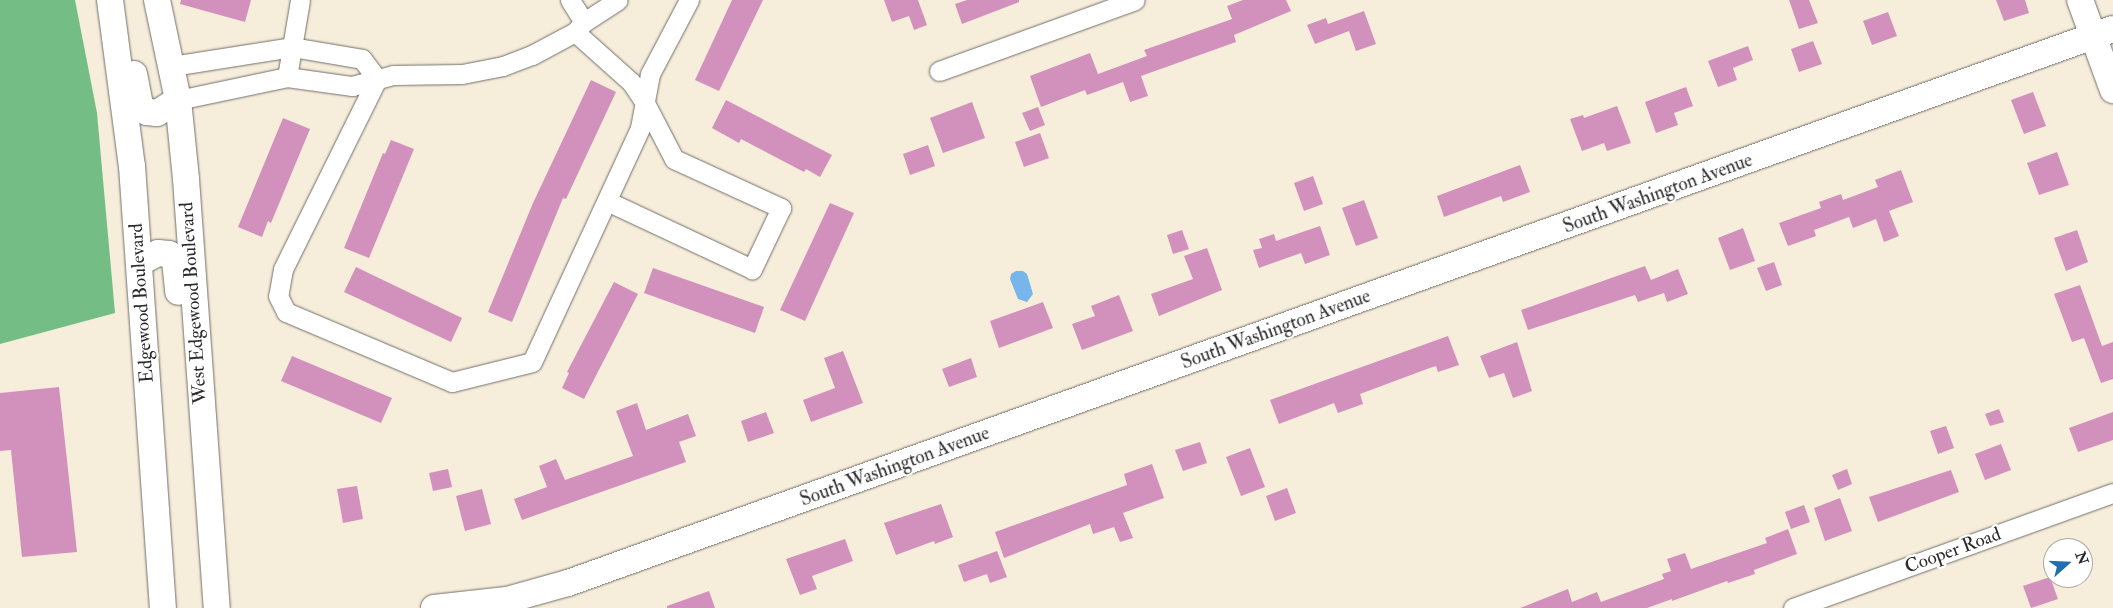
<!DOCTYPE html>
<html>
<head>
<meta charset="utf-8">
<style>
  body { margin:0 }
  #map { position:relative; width:2113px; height:608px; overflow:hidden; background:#f6eddb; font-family:"IM FELL Double Pica",serif }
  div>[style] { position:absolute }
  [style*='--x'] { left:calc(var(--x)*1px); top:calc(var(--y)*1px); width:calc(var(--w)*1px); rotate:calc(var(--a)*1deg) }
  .forest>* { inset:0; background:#74be86 }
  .water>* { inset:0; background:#76b6ea }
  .building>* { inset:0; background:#d291bd }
  .roads { filter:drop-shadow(0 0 1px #726f69) drop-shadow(0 0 1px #726f69) }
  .street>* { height:19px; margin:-9.5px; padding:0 9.5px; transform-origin:9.5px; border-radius:9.5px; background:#fff }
  .secondary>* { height:26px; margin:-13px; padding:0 13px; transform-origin:13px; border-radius:13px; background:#fff }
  span { translate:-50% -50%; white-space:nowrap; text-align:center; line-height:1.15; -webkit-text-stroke:4.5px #fff; paint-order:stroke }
  .street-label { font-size:19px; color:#2b2b2b }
  .north { position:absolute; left:2043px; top:538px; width:50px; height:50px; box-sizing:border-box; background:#fff; border:1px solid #aaa; border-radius:50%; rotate:70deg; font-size:14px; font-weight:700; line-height:20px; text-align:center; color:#2b2b2b }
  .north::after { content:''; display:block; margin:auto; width:18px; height:22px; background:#1f6fb2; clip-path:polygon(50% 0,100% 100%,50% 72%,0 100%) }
</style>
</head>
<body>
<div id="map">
  <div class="forest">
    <div style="clip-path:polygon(0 0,75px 0,97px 113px,115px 313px,0 344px)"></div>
  </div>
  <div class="water">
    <div style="clip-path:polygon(1016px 271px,1023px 271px,1027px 274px,1033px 294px,1027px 302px,1018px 299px,1010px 279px,1011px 274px)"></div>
  </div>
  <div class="building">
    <div style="clip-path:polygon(181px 0,251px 0,245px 22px,180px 4px)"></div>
    <div style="clip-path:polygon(732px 0,763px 0,719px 91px,695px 80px)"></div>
    <div style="clip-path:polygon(884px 0,918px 0,927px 25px,914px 30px,909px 16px,892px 22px)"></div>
    <div style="clip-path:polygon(967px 0,1019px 0,1019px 2px,962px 24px,955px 4px)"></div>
    <div style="clip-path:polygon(1243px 0,1286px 0,1291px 11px,1234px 35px,1236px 42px,1141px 76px,1148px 96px,1130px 102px,1123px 82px,1087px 95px,1085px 90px,1041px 107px,1030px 76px,1090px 53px,1098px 74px,1147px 56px,1144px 50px,1232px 19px,1227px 6px)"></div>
    <div style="clip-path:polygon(1789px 0,1809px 0,1818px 23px,1799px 29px)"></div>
    <div style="clip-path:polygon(1996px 0,2025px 0,2029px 13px,2004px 21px)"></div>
    <div style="clip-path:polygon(1364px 11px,1376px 44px,1356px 51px,1349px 31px,1315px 44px,1307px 25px,1326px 18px,1328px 24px)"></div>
    <div style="clip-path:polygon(1888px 12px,1897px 36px,1872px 45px,1863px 21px)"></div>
    <div style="clip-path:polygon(1813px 41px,1822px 64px,1799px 72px,1791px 49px)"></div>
    <div style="clip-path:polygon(1748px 46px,1753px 60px,1733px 68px,1737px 80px,1718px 87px,1708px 61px)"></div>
    <div style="clip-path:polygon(591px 80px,616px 92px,566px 199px,563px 198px,512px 322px,488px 312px,533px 203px)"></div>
    <div style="clip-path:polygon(1686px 87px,1693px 106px,1674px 113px,1678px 125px,1656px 133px,1645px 102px)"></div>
    <div style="clip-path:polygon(2033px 92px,2046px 126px,2024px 134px,2011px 100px)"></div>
    <div style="clip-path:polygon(726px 100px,832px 155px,820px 177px,806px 169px,804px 172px,741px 139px,739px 143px,712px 128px)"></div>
    <div style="clip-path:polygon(972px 102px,985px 138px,943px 153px,930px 118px)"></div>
    <div style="clip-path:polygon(1617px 106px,1631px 143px,1607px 151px,1604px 143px,1582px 151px,1570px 119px,1583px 115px,1584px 118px)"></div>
    <div style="clip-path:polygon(1038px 107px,1045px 125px,1030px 131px,1022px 113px)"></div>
    <div style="clip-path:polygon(283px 118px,310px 129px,271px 223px,268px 221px,262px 237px,238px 227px)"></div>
    <div style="clip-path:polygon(1040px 133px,1049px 158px,1024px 167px,1015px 142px)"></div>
    <div style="clip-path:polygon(391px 140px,414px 149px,369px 258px,344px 248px,383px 153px,385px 154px)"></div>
    <div style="clip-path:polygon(928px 145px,935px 166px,910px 175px,903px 154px)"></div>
    <div style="clip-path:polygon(2057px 152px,2069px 185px,2039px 195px,2027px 163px)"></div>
    <div style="clip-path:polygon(1520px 165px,1530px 192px,1503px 202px,1501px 196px,1444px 217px,1437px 196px)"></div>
    <div style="clip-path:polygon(1901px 170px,1913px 202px,1889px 211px,1899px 236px,1884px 242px,1876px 219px,1853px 228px,1849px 217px,1814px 230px,1816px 236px,1788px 246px,1779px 223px,1821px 208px,1819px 202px,1841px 194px,1843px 200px,1878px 187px,1875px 180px)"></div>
    <div style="clip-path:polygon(1313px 176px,1323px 204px,1304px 211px,1294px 183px)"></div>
    <div style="clip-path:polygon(1364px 200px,1378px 238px,1356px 246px,1342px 208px)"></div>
    <div style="clip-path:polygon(830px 203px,854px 213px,805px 321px,780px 310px)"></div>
    <div style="clip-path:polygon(1320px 226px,1330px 255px,1305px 264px,1301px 253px,1259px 268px,1253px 250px,1262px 248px,1259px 239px,1274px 234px,1276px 241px)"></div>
    <div style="clip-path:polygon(1743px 228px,1755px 261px,1730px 270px,1718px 238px)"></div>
    <div style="clip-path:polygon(1182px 230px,1189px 249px,1173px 254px,1167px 235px)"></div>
    <div style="clip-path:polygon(2077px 230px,2088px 262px,2066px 271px,2054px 238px)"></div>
    <div style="clip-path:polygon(1207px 248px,1222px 290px,1159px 316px,1151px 294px,1193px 279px,1184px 256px)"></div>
    <div style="clip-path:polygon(1774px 262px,1782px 285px,1766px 291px,1757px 268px)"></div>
    <div style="clip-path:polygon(1645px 266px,1651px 280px,1678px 269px,1688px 294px,1667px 302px,1664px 293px,1638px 302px,1635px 295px,1528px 330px,1521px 310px)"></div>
    <div style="clip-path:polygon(356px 267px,462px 318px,451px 342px,344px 292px)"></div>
    <div style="clip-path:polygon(653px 268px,764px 307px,755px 333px,644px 293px)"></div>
    <div style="clip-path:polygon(614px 282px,638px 294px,584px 399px,562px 388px,569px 373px,567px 372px)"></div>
    <div style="clip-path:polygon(2080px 285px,2102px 346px,2113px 342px,2113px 379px,2101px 383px,2084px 338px,2072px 342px,2054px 294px)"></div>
    <div style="clip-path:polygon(1119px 295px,1133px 331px,1082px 350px,1072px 324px,1095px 316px,1091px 306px)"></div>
    <div style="clip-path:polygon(1043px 302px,1053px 328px,999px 348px,990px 321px)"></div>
    <div style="clip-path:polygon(1448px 336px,1459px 365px,1438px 372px,1436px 366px,1427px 369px,1360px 394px,1363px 404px,1338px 413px,1334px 403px,1279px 424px,1270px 400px)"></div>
    <div style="clip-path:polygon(1517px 342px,1532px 391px,1513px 398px,1504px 373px,1489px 378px,1480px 356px)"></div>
    <div style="clip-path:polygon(843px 351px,863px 403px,811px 422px,803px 400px,835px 388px,824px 358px)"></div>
    <div style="clip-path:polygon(292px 356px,392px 398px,381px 423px,281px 381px)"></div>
    <div style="clip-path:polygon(971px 358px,977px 377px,949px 387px,942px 369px)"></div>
    <div style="clip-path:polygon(59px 387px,77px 552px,22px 557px,11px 450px,0 451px,0 393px)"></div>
    <div style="clip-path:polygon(637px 403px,646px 430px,688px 414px,696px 436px,679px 442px,686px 462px,522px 520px,514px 499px,547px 487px,539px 466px,556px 459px,565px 480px,633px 456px,616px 411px)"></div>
    <div style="clip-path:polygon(1999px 409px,2004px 422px,1990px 426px,1985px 414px)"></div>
    <div style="clip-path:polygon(766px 412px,774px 433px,748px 442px,741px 421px)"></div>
    <div style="clip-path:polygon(2113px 412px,2113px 440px,2078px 452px,2069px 428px)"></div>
    <div style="clip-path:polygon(1946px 426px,1954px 448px,1938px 454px,1930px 431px)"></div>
    <div style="clip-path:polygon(1200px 442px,1207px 463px,1183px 471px,1175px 450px)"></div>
    <div style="clip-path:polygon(2001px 444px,2011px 470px,1985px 480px,1975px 454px)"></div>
    <div style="clip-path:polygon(1250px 448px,1265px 487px,1241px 496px,1226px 457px)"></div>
    <div style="clip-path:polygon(1152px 464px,1164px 498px,1123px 513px,1133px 538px,1120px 542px,1114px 527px,1093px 534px,1090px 524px,1004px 558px,995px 532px,1127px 485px,1124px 474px)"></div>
    <div style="clip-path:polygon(448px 469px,452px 487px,433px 491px,429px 473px)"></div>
    <div style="clip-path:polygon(1847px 469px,1852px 484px,1838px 490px,1832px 475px)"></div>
    <div style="clip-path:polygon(1951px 470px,1959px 492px,1878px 522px,1869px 497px)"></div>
    <div style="clip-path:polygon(357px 486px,363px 519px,343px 523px,337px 489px)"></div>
    <div style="clip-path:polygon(1287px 488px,1296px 513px,1275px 521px,1266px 496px)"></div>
    <div style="clip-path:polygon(482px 489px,491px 524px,465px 531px,456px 496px)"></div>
    <div style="clip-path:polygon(1840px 498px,1852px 531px,1825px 541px,1814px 508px)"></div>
    <div style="clip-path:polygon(941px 504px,953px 537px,935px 544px,934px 541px,896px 555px,884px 523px)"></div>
    <div style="clip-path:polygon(1804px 505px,1810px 522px,1791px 529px,1785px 512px)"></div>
    <div style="clip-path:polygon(1788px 529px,1797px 554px,1754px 570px,1755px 574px,1728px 583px,1727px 581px,1672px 601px,1672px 599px,1647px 608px,1520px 608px,1568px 589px,1572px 602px,1597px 592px,1601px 602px,1664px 579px,1662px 574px,1671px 571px,1667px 559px,1685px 553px,1691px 569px,1767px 543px,1765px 538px)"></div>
    <div style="clip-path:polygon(845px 539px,853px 561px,812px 576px,817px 589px,800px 595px,786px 559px)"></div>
    <div style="clip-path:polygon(997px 551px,1007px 577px,990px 583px,987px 574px,964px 582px,958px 565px)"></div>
    <div style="clip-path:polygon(2050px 577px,2058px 599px,2031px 608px,2023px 586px)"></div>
    <div style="clip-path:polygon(709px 591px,715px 608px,667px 608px,667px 606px)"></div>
  </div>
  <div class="roads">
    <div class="street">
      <div style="--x:570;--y:0;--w:26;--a:58"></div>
      <div style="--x:575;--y:32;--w:75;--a:41.8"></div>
      <div style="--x:631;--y:82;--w:25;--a:56"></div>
      <div style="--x:645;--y:103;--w:63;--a:62.6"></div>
      <div style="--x:674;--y:159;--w:118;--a:24.6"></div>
      <div style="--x:781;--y:208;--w:68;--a:115.4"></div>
      <div style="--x:752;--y:269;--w:160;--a:-154.9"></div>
      <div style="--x:172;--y:66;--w:121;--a:-9"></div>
      <div style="--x:292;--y:47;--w:71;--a:9.7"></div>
      <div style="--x:362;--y:59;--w:25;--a:53"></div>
      <div style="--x:939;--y:71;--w:208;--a:-19.9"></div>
      <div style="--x:287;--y:77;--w:78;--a:-80.4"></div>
      <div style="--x:377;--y:79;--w:212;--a:116.3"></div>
      <div style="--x:283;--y:269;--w:27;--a:100"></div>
      <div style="--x:278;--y:296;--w:18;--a:63"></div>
      <div style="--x:286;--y:312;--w:180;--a:22.9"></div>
      <div style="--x:452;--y:382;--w:82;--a:-14"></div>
      <div style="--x:532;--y:362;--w:258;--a:-65.2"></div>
      <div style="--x:640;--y:128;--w:55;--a:-79.5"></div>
      <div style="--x:650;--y:74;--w:84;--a:-62.2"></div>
      <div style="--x:178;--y:100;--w:111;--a:-11.9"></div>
      <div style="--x:287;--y:77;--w:66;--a:7.9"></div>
      <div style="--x:352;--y:86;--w:42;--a:-15"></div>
      <div style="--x:393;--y:75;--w:69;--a:-0.8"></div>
      <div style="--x:462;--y:74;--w:42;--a:-11"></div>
      <div style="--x:503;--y:66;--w:31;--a:-21"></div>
      <div style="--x:532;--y:55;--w:49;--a:-28.1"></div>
      <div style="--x:575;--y:32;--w:13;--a:-48"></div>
      <div style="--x:584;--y:22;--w:40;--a:-32.9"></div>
      <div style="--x:1793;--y:608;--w:340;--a:-19.8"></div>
    </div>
    <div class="secondary">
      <div style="--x:110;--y:0;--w:167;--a:82.5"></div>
      <div style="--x:132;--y:166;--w:443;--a:86"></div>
      <div style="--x:157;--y:0;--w:102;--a:78.1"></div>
      <div style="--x:178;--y:100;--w:79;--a:84.2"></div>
      <div style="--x:186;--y:179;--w:430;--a:85.9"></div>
      <div style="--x:2080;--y:0;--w:96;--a:69.9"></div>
      <div style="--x:134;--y:74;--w:32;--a:79"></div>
      <div style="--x:140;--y:105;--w:10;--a:45"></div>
      <div style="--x:147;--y:112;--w:10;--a:6"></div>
      <div style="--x:157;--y:113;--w:25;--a:-32"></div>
      <div style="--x:139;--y:263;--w:21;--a:-28"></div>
      <div style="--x:158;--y:253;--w:11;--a:5"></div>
      <div style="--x:169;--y:254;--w:9;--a:49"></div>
      <div style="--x:175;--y:261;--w:31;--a:84"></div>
      <div style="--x:434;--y:608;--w:73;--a:-6.3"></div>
      <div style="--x:507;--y:600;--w:63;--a:-15.6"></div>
      <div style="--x:568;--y:583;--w:1641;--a:-19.73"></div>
    </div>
  </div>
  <div class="street-label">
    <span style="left:1658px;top:194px;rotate:-20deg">South Washington Avenue</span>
    <span style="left:142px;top:303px;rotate:-94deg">Edgewood Boulevard</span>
    <span style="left:194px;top:303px;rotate:-94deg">West Edgewood Boulevard</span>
    <span style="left:1276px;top:330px;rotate:-20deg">South Washington Avenue</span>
    <span style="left:895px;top:467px;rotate:-20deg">South Washington Avenue</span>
    <span style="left:1953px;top:551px;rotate:-20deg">Cooper Road</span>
  </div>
  <div class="north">N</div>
</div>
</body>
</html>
